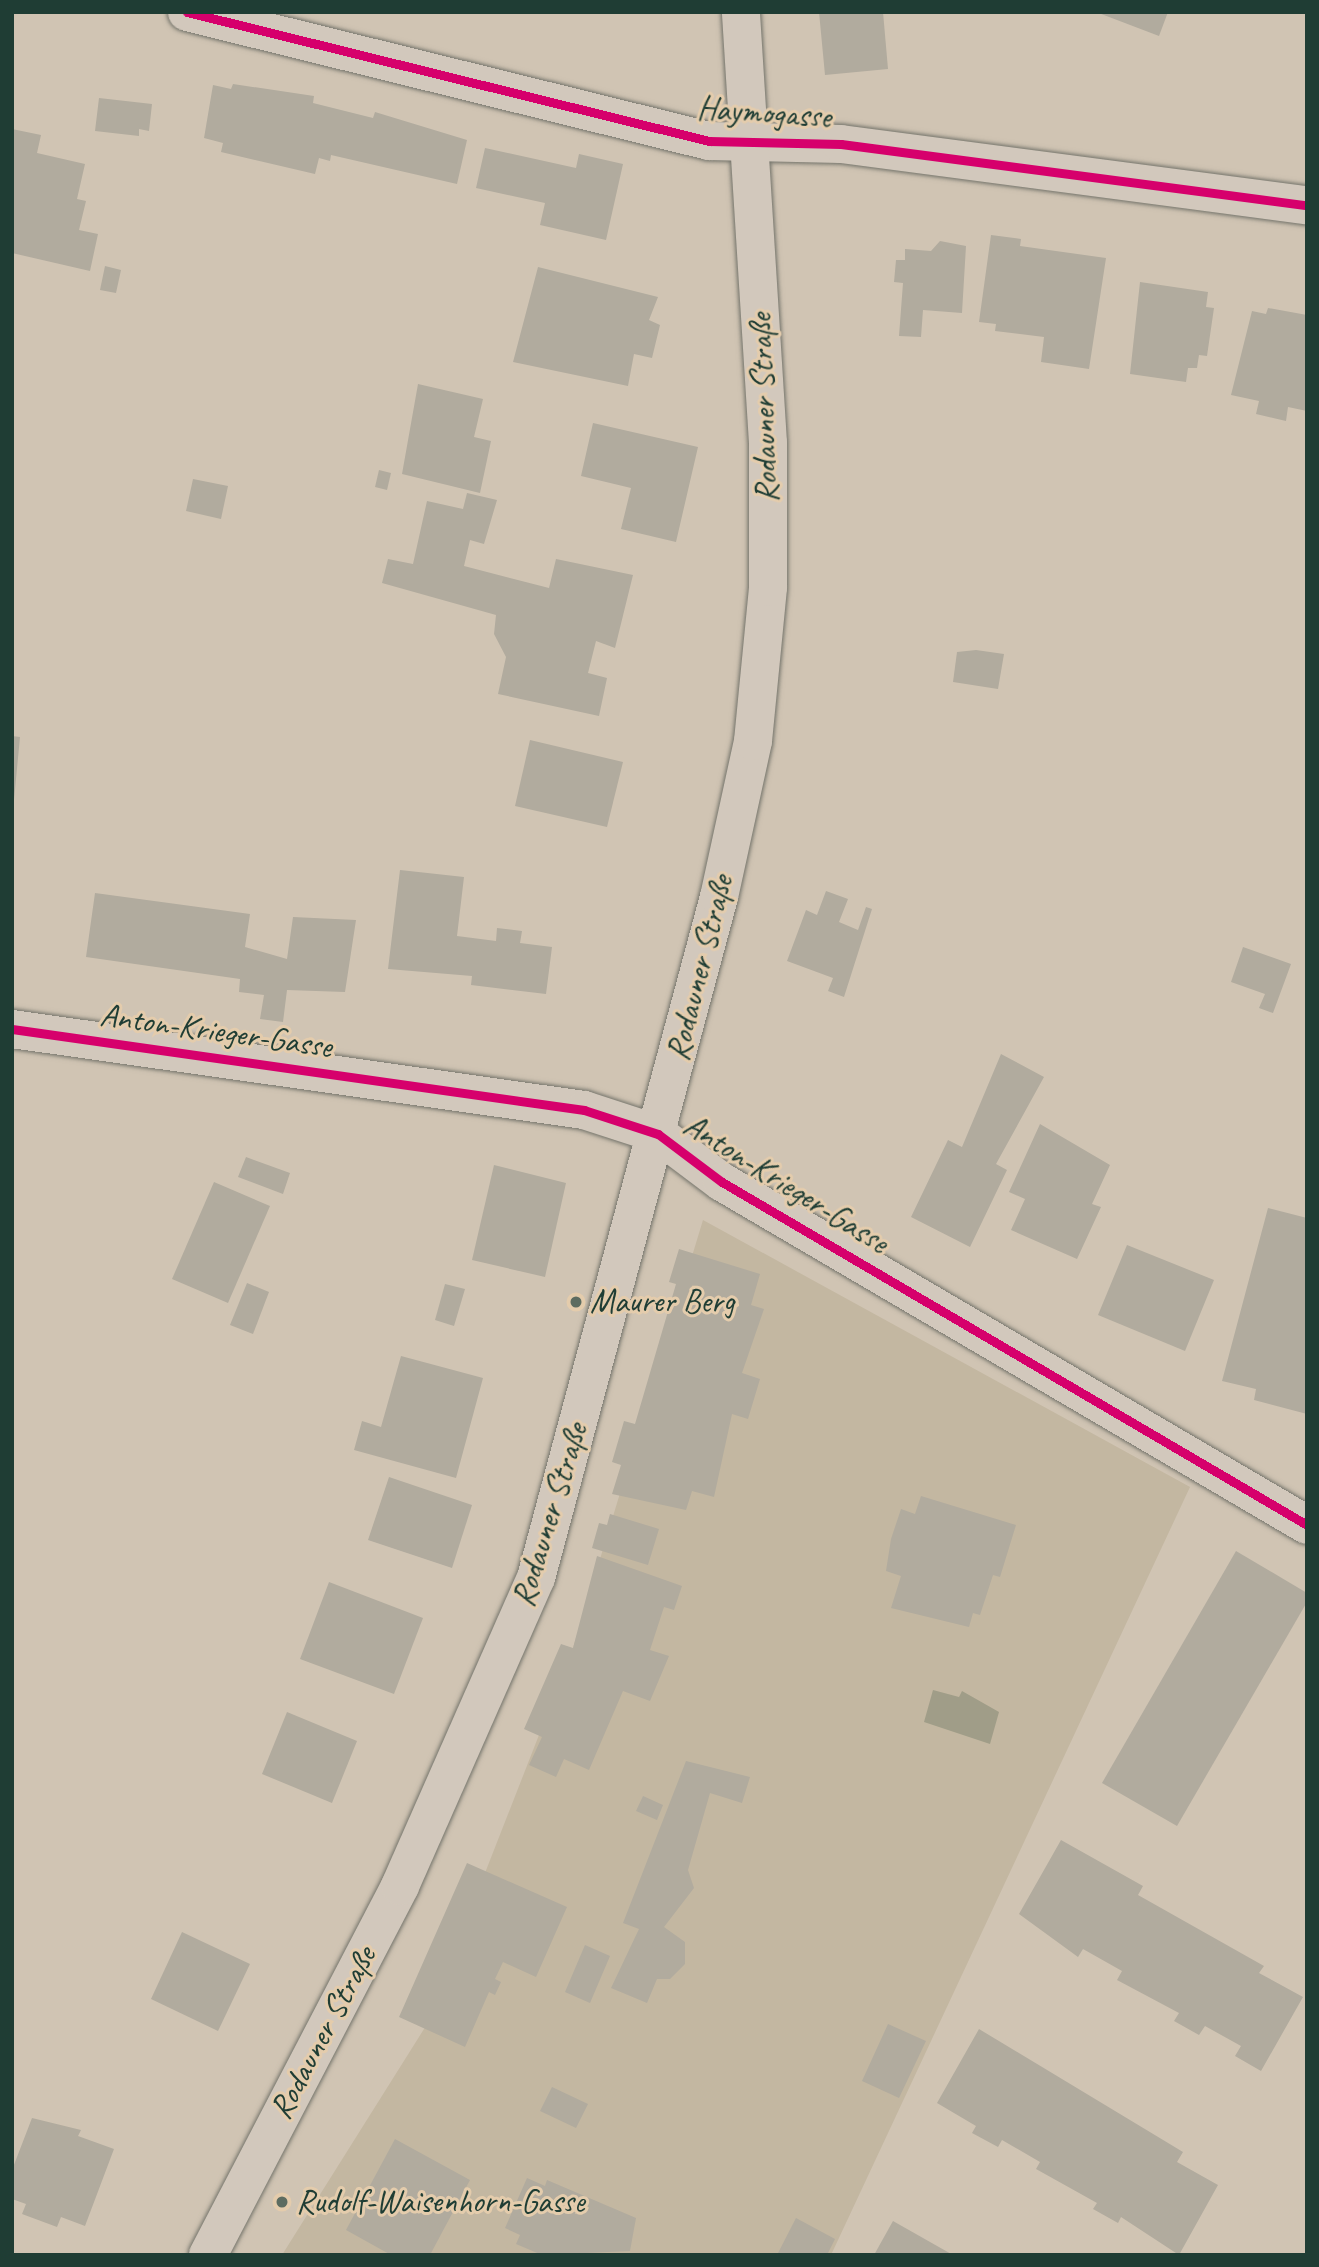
<!DOCTYPE html>
<html>
<head>
<meta charset="utf-8">
<style>
  body { margin:0 }
  #map { position:relative; width:1319px; height:2267px; overflow:hidden; background:#d0c4b3; font-family:Caveat,sans-serif }
  div>[style] { position:absolute }
  [style*='--x'] { left:calc(var(--x)*1px); top:calc(var(--y)*1px); width:calc(var(--w)*1px); rotate:calc(var(--a)*1deg) }
  .green>* { inset:0; background:#c3b7a1 }
  .water>* { inset:0; background:#a09d88 }
  .building>* { inset:0; background:#b1ab9e }
  .roads { filter:drop-shadow(0 0 2px #74746b) drop-shadow(0 0 2px #74746b) }
  .street>* { height:38px; margin:-19px; padding:0 19px; transform-origin:19px; border-radius:19px; background:#d2c8bc }
  .secondary>* { height:38px; margin:-19px; padding:0 19px; transform-origin:19px; border-radius:19px; background:#d2c8bc }
  .cycleway>* { height:9px; margin:-4.5px; padding:0 4.5px; transform-origin:4.5px; border-radius:4.5px; background:#d6006c }
  .dots>* { width:19px; height:19px; translate:-50% -50%; box-sizing:border-box; border:4px solid #e4ccac; border-radius:50% }
  span { translate:-50% -50%; white-space:nowrap; text-align:center; line-height:1.15; -webkit-text-stroke:6px #e4ccac; paint-order:stroke }
  .street-label { font-size:33px; color:#1f3d34 }
  .poi-label { font-size:33px; color:#1f3d34 }
  .left { translate:0 -50%; text-align:left }
  .frame { position:absolute; inset:0; border:14px solid #1f3d34; pointer-events:none }
</style>
</head>
<body>
<div id="map">
  <div class="green">
    <div style="clip-path:polygon(703px 1220px,1190px 1487px,831px 2255px,282px 2255px,424px 2029px,573px 1648px)"></div>
  </div>
  <div class="water">
    <div style="clip-path:polygon(933px 1690px,959px 1697px,962px 1691px,999px 1712px,990px 1744px,924px 1722px)"></div>
  </div>
  <div class="building">
    <div style="clip-path:polygon(819px 12px,883px 12px,888px 69px,825px 75px)"></div>
    <div style="clip-path:polygon(1096px 12px,1168px 12px,1159px 36px)"></div>
    <div style="clip-path:polygon(233px 84px,314px 96px,313px 103px,373px 118px,375px 112px,467px 140px,457px 184px,331px 155px,330px 161px,319px 158px,315px 174px,221px 152px,223px 143px,204px 138px,213px 85px,231px 89px)"></div>
    <div style="clip-path:polygon(99px 98px,152px 104px,149px 131px,139px 129px,139px 136px,95px 131px)"></div>
    <div style="clip-path:polygon(12px 129px,41px 135px,37px 153px,85px 164px,77px 199px,86px 201px,79px 230px,98px 234px,90px 271px,12px 253px)"></div>
    <div style="clip-path:polygon(485px 148px,576px 168px,579px 154px,623px 164px,606px 240px,540px 225px,545px 203px,476px 188px)"></div>
    <div style="clip-path:polygon(991px 235px,1021px 239px,1020px 246px,1106px 258px,1089px 369px,1041px 362px,1044px 337px,995px 331px,996px 324px,979px 322px)"></div>
    <div style="clip-path:polygon(940px 241px,966px 246px,962px 313px,923px 310px,921px 337px,899px 336px,903px 283px,894px 282px,896px 260px,905px 260px,905px 249px,931px 251px)"></div>
    <div style="clip-path:polygon(105px 266px,121px 270px,116px 293px,100px 290px)"></div>
    <div style="clip-path:polygon(538px 267px,658px 297px,649px 320px,660px 325px,652px 358px,634px 354px,628px 386px,513px 362px)"></div>
    <div style="clip-path:polygon(1140px 282px,1208px 292px,1206px 307px,1214px 308px,1207px 356px,1199px 355px,1197px 368px,1188px 368px,1186px 382px,1130px 374px)"></div>
    <div style="clip-path:polygon(1268px 308px,1307px 315px,1307px 411px,1288px 407px,1286px 421px,1256px 414px,1259px 401px,1231px 395px,1252px 311px,1266px 314px)"></div>
    <div style="clip-path:polygon(418px 384px,483px 399px,474px 437px,491px 441px,480px 493px,402px 474px)"></div>
    <div style="clip-path:polygon(593px 423px,698px 447px,676px 542px,621px 529px,631px 488px,581px 476px)"></div>
    <div style="clip-path:polygon(379px 470px,391px 473px,387px 490px,375px 487px)"></div>
    <div style="clip-path:polygon(193px 479px,228px 486px,221px 519px,186px 511px)"></div>
    <div style="clip-path:polygon(467px 493px,497px 500px,484px 544px,470px 540px,464px 566px,549px 588px,556px 559px,633px 575px,615px 648px,596px 641px,588px 673px,607px 678px,599px 716px,498px 694px,506px 657px,494px 634px,496px 615px,382px 583px,388px 559px,413px 564px,427px 501px,463px 509px)"></div>
    <div style="clip-path:polygon(976px 650px,1004px 654px,998px 689px,953px 682px,957px 652px)"></div>
    <div style="clip-path:polygon(12px 736px,20px 737px,14px 800px,12px 800px)"></div>
    <div style="clip-path:polygon(530px 740px,623px 762px,607px 827px,515px 806px)"></div>
    <div style="clip-path:polygon(400px 870px,464px 877px,457px 936px,496px 941px,497px 928px,522px 931px,520px 943px,552px 947px,546px 994px,471px 985px,472px 976px,388px 969px)"></div>
    <div style="clip-path:polygon(826px 891px,848px 899px,839px 922px,858px 930px,866px 907px,872px 909px,844px 997px,828px 991px,833px 978px,787px 961px,806px 910px,817px 915px)"></div>
    <div style="clip-path:polygon(95px 893px,250px 914px,245px 947px,287px 959px,293px 917px,356px 920px,345px 992px,287px 990px,283px 1022px,260px 1019px,264px 995px,239px 992px,240px 979px,86px 957px)"></div>
    <div style="clip-path:polygon(1243px 947px,1291px 964px,1273px 1013px,1259px 1008px,1265px 994px,1231px 982px)"></div>
    <div style="clip-path:polygon(1001px 1054px,1044px 1077px,996px 1164px,1007px 1170px,970px 1247px,911px 1217px,948px 1140px,962px 1147px)"></div>
    <div style="clip-path:polygon(1040px 1124px,1110px 1165px,1092px 1204px,1101px 1207px,1077px 1259px,1011px 1230px,1025px 1199px,1009px 1192px)"></div>
    <div style="clip-path:polygon(246px 1157px,290px 1173px,283px 1194px,238px 1177px)"></div>
    <div style="clip-path:polygon(494px 1165px,566px 1183px,545px 1277px,472px 1260px)"></div>
    <div style="clip-path:polygon(214px 1182px,270px 1206px,228px 1303px,172px 1279px)"></div>
    <div style="clip-path:polygon(1268px 1208px,1307px 1218px,1307px 1414px,1254px 1400px,1256px 1389px,1222px 1381px)"></div>
    <div style="clip-path:polygon(1127px 1245px,1214px 1280px,1185px 1351px,1098px 1315px)"></div>
    <div style="clip-path:polygon(679px 1249px,760px 1274px,751px 1305px,764px 1309px,742px 1373px,760px 1379px,748px 1419px,732px 1414px,714px 1497px,692px 1491px,686px 1510px,612px 1494px,621px 1465px,612px 1462px,624px 1421px,635px 1424px,676px 1284px,669px 1282px)"></div>
    <div style="clip-path:polygon(247px 1283px,269px 1292px,253px 1334px,230px 1325px)"></div>
    <div style="clip-path:polygon(445px 1284px,465px 1289px,454px 1326px,435px 1320px)"></div>
    <div style="clip-path:polygon(401px 1356px,483px 1378px,456px 1478px,354px 1450px,362px 1421px,381px 1427px)"></div>
    <div style="clip-path:polygon(389px 1477px,472px 1505px,452px 1568px,368px 1540px)"></div>
    <div style="clip-path:polygon(921px 1496px,1016px 1525px,1000px 1577px,993px 1575px,980px 1615px,973px 1613px,969px 1627px,891px 1608px,901px 1576px,886px 1571px,891px 1539px,901px 1509px,915px 1514px)"></div>
    <div style="clip-path:polygon(610px 1514px,659px 1529px,648px 1565px,592px 1548px,599px 1523px,607px 1525px)"></div>
    <div style="clip-path:polygon(1236px 1551px,1307px 1593px,1307px 1602px,1177px 1826px,1102px 1783px)"></div>
    <div style="clip-path:polygon(597px 1556px,682px 1586px,674px 1610px,664px 1607px,650px 1650px,669px 1656px,650px 1701px,623px 1691px,589px 1770px,564px 1759px,556px 1777px,529px 1765px,542px 1737px,524px 1729px,561px 1644px,573px 1648px)"></div>
    <div style="clip-path:polygon(329px 1582px,423px 1618px,394px 1694px,300px 1659px)"></div>
    <div style="clip-path:polygon(287px 1712px,357px 1741px,332px 1803px,262px 1774px)"></div>
    <div style="clip-path:polygon(686px 1761px,750px 1777px,742px 1803px,710px 1793px,688px 1870px,694px 1888px,664px 1927px,685px 1942px,685px 1964px,670px 1979px,657px 1979px,647px 2003px,611px 1988px,639px 1929px,623px 1923px)"></div>
    <div style="clip-path:polygon(643px 1796px,663px 1805px,657px 1820px,636px 1811px)"></div>
    <div style="clip-path:polygon(1061px 1840px,1143px 1886px,1138px 1895px,1264px 1966px,1259px 1973px,1303px 1997px,1261px 2071px,1235px 2056px,1241px 2046px,1205px 2026px,1199px 2035px,1174px 2021px,1179px 2013px,1117px 1980px,1122px 1971px,1083px 1949px,1078px 1957px,1019px 1914px)"></div>
    <div style="clip-path:polygon(467px 1863px,567px 1907px,536px 1977px,503px 1962px,495px 1979px,501px 1982px,495px 1995px,489px 1992px,465px 2047px,399px 2017px)"></div>
    <div style="clip-path:polygon(182px 1932px,250px 1964px,218px 2031px,151px 1999px)"></div>
    <div style="clip-path:polygon(585px 1945px,610px 1956px,590px 2003px,565px 1992px)"></div>
    <div style="clip-path:polygon(888px 2024px,926px 2041px,899px 2098px,862px 2081px)"></div>
    <div style="clip-path:polygon(979px 2029px,1183px 2152px,1177px 2162px,1218px 2185px,1179px 2255px,1121px 2217px,1118px 2223px,1093px 2209px,1097px 2203px,1036px 2169px,1040px 2162px,1002px 2140px,998px 2147px,972px 2133px,976px 2126px,937px 2103px)"></div>
    <div style="clip-path:polygon(552px 2087px,588px 2104px,576px 2128px,540px 2111px)"></div>
    <div style="clip-path:polygon(32px 2118px,81px 2130px,78px 2136px,114px 2149px,85px 2226px,61px 2217px,57px 2227px,22px 2214px,26px 2204px,12px 2199px,12px 2170px)"></div>
    <div style="clip-path:polygon(395px 2139px,470px 2180px,430px 2255px,391px 2255px,346px 2230px)"></div>
    <div style="clip-path:polygon(527px 2178px,545px 2186px,547px 2180px,636px 2218px,630px 2251px,542px 2255px,516px 2244px,520px 2235px,505px 2228px)"></div>
    <div style="clip-path:polygon(796px 2218px,835px 2239px,827px 2255px,777px 2255px)"></div>
    <div style="clip-path:polygon(893px 2221px,953px 2255px,874px 2255px)"></div>
  </div>
  <div class="roads">
    <div class="street">
      <div style="--x:187;--y:12;--w:538;--a:13.88"></div>
      <div style="--x:709;--y:141;--w:132;--a:1.3"></div>
      <div style="--x:841;--y:144;--w:470;--a:7.5"></div>
      <div style="--x:658;--y:1134;--w:80;--a:36.9"></div>
      <div style="--x:722;--y:1182;--w:678;--a:30.38"></div>
    </div>
    <div class="secondary">
      <div style="--x:12;--y:1029;--w:578;--a:8.06"></div>
      <div style="--x:584;--y:1110;--w:78;--a:18"></div>
      <div style="--x:208;--y:2255;--w:416;--a:-62.5"></div>
      <div style="--x:400;--y:1886;--w:337;--a:-66.2"></div>
      <div style="--x:536;--y:1578;--w:705;--a:-74.96"></div>
      <div style="--x:719;--y:897;--w:160;--a:-77.7"></div>
      <div style="--x:753;--y:741;--w:155;--a:-84.4"></div>
      <div style="--x:768;--y:587;--w:144;--a:-90"></div>
      <div style="--x:768;--y:443;--w:432;--a:-93.6"></div>
    </div>
  </div>
  <div class="cycleway">
    <div style="--x:187;--y:12;--w:538;--a:13.88"></div>
    <div style="--x:709;--y:141;--w:132;--a:1.3"></div>
    <div style="--x:841;--y:144;--w:470;--a:7.5"></div>
    <div style="--x:12;--y:1029;--w:578;--a:8.06"></div>
    <div style="--x:584;--y:1110;--w:78;--a:18"></div>
    <div style="--x:658;--y:1134;--w:80;--a:36.9"></div>
    <div style="--x:722;--y:1182;--w:678;--a:30.38"></div>
  </div>
  <div class="dots">
    <div style="left:576px;top:1302px;background:#5d6c60"></div>
    <div style="left:282px;top:2202px;background:#5d6c60"></div>
  </div>
  <div class="street-label">
    <span style="left:764px;top:113px;rotate:4deg">Haymogasse</span>
    <span style="left:764px;top:408px;rotate:-92deg">Rodauner Straße</span>
    <span style="left:700px;top:968px;rotate:-76deg">Rodauner Straße</span>
    <span style="left:216px;top:1031px;rotate:8deg">Anton-Krieger-Gasse</span>
    <span style="left:786px;top:1184px;rotate:32deg">Anton-Krieger-Gasse</span>
    <span style="left:550px;top:1515px;rotate:-73deg">Rodauner Straße</span>
    <span style="left:323px;top:2033px;rotate:-62deg">Rodauner Straße</span>
  </div>
  <div class="poi-label">
    <span class="left" style="left:590px;top:1302px">Maurer Berg</span>
    <span class="left" style="left:296px;top:2202px">Rudolf-Waisenhorn-Gasse</span>
  </div>
  <div class="frame"></div>
</div>
</body>
</html>
